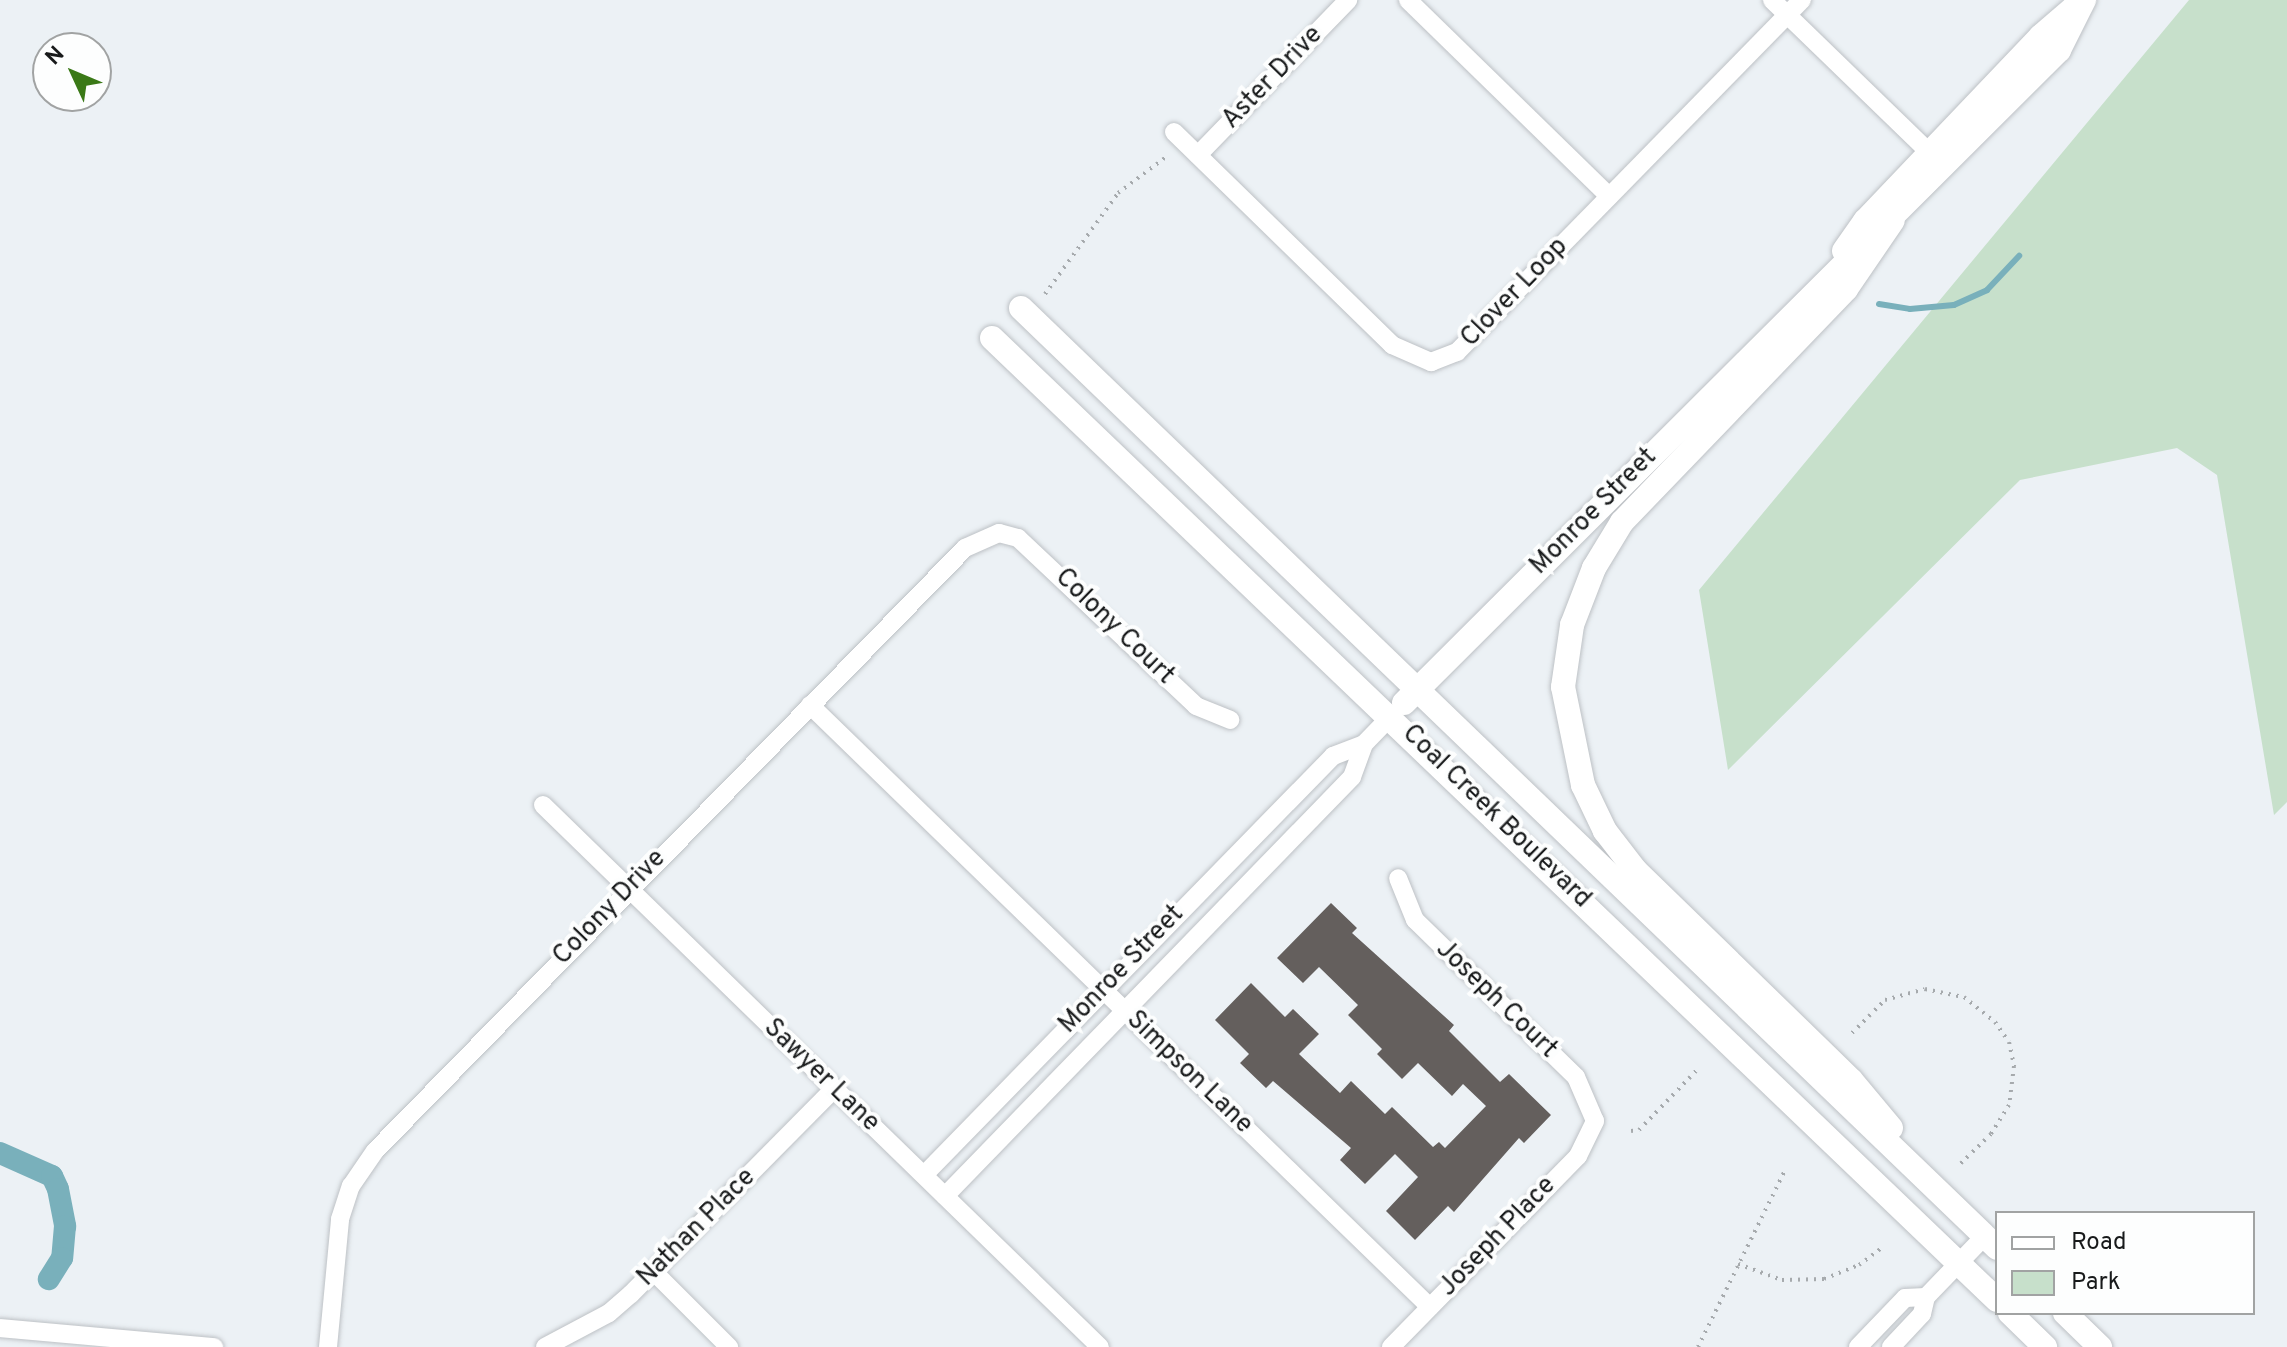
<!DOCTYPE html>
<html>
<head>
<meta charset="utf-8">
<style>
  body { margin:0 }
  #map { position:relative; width:2287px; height:1347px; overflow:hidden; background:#ecf1f5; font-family:Overpass,sans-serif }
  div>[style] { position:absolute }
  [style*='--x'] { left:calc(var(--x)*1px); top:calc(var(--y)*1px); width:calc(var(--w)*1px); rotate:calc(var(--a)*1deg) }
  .green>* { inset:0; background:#c7e0cb }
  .stream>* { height:6px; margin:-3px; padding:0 3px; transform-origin:3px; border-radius:3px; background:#79b0bb }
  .canal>* { height:22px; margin:-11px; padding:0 11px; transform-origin:11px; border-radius:11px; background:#79b0bb }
  .building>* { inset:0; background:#645f5d }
  .path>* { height:4px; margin-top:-2px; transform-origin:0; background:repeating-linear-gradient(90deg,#a6aaad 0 2px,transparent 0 8px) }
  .roads { filter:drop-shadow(0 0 2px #bdc1c5) drop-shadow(0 0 2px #bdc1c5) }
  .minor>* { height:18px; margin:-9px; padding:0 9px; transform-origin:9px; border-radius:9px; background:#fff }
  .secondary>* { height:24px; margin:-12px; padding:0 12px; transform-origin:12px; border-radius:12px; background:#fff }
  span { translate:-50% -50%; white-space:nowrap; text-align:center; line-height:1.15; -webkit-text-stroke:8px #fdfefe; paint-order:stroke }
  .street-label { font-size:26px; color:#181a1b }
  .legend { position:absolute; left:1995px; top:1211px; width:260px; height:104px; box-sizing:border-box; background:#fdfefe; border:2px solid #a1a3a3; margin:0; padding:10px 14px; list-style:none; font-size:24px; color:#181a1b }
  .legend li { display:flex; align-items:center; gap:16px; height:40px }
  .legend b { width:40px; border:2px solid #a1a3a3 }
  .north { position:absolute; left:32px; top:32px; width:80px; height:80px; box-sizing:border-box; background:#fdfefe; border:2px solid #a1a3a3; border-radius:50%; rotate:314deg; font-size:22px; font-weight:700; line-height:32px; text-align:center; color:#181a1b }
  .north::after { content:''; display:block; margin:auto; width:28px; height:36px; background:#3a7917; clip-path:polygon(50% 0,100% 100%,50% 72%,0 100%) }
</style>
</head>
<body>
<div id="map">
  <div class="green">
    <div style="clip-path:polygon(2189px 0,2287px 0,2287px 802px,2274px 815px,2217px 475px,2177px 448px,2020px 480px,1728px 770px,1699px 590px)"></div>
  </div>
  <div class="stream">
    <div style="--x:1879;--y:304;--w:31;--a:9"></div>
    <div style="--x:1910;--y:309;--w:44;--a:-5.2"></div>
    <div style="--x:1954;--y:305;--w:36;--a:-24"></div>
    <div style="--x:1987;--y:290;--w:47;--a:-46.7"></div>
  </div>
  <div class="canal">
    <div style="--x:0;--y:1153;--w:57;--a:23.9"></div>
    <div style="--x:52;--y:1176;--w:14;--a:65"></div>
    <div style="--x:58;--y:1189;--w:38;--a:79"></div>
    <div style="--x:65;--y:1226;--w:32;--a:95"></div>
    <div style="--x:62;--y:1258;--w:25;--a:122"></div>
  </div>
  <div class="building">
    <div style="clip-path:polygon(1331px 903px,1357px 928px,1352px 933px,1454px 1025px,1449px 1031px,1500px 1082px,1509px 1074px,1551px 1115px,1524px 1143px,1519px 1138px,1454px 1212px,1448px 1206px,1415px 1240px,1386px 1211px,1418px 1177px,1395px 1154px,1365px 1184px,1340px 1160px,1351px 1148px,1273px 1081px,1266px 1088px,1240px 1063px,1249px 1054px,1215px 1020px,1251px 983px,1285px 1017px,1293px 1009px,1319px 1034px,1299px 1054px,1340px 1093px,1351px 1081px,1385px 1114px,1392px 1107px,1433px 1147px,1439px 1142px,1445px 1148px,1486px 1106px,1463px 1084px,1452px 1096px,1418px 1063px,1402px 1079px,1377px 1054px,1382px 1049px,1348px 1015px,1358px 1005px,1319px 967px,1303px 983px,1277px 958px)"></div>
  </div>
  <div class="path">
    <div style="--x:1045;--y:294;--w:125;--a:-54.1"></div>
    <div style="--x:1118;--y:193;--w:60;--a:-36.9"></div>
    <div style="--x:1852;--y:1033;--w:47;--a:-45"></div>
    <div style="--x:1885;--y:1000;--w:41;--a:-15.4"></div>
    <div style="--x:1925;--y:989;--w:40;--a:12"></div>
    <div style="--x:1964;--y:997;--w:40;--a:39"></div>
    <div style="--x:1995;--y:1022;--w:24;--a:55"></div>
    <div style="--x:2009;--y:1042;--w:25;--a:78"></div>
    <div style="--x:2014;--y:1066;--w:39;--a:97"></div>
    <div style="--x:2009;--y:1105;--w:34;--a:122"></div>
    <div style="--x:1991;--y:1134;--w:45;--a:135.9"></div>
    <div style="--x:1631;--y:1131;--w:8;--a:-7"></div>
    <div style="--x:1639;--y:1130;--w:82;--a:-46"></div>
    <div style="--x:1738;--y:1264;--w:47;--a:20"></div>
    <div style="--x:1782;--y:1280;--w:42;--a:-1.4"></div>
    <div style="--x:1824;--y:1279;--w:38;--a:-22"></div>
    <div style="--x:1859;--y:1265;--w:31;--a:-37"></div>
    <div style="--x:1698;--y:1347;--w:199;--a:-63.8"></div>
  </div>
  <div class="roads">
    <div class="minor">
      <div style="--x:1408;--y:0;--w:281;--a:44.3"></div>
      <div style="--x:1772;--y:0;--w:220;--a:44.1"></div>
      <div style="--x:1174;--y:132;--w:305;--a:44.3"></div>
      <div style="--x:1392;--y:345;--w:43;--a:23.6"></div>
      <div style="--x:1431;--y:362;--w:28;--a:-21"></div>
      <div style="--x:1457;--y:352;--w:493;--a:-45.6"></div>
      <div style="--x:1198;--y:155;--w:216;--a:-45.9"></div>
      <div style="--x:810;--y:705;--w:864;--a:44.16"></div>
      <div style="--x:543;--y:805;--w:777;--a:44.22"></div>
      <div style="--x:924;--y:1175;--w:586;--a:-45.69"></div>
      <div style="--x:1333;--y:756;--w:33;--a:-21"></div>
      <div style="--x:945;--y:1196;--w:584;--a:-45.83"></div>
      <div style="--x:1352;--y:777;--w:35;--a:-70"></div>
      <div style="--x:1364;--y:744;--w:39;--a:-46"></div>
      <div style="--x:655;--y:1273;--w:105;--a:45"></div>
      <div style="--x:0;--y:1328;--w:215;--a:5.1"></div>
      <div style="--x:328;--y:1347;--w:129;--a:-84.6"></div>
      <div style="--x:340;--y:1219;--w:35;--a:-72"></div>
      <div style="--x:351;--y:1186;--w:42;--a:-55.6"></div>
      <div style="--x:375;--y:1151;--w:844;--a:-45.62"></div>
      <div style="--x:965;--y:548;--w:37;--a:-24"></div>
      <div style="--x:999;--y:533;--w:20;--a:15"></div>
      <div style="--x:1018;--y:538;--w:245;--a:43.3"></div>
      <div style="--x:1196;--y:706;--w:37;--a:22"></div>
      <div style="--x:545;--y:1347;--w:72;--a:-28"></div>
      <div style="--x:609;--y:1313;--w:29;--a:-41"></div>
      <div style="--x:631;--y:1294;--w:289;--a:-45.3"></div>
      <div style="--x:1391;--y:1347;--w:267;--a:-45.6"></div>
      <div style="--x:1578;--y:1156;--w:39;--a:-64"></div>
      <div style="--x:1595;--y:1121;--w:48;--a:-113.4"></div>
      <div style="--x:1576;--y:1077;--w:225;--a:-135.7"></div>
      <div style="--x:1415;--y:920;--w:45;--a:-112"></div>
      <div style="--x:1858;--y:1347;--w:68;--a:-46.2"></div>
      <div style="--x:1905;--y:1298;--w:21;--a:-3"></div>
      <div style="--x:1891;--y:1347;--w:45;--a:-46.8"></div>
      <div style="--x:1922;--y:1314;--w:17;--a:-77"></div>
      <div style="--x:1926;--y:1297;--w:85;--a:-46"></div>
    </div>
    <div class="secondary">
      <div style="--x:1844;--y:251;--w:37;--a:-55"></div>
      <div style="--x:1865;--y:221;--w:255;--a:-46.4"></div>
      <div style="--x:2041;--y:36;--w:48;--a:-40.7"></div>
      <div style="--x:1021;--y:308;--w:1355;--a:43.92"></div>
      <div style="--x:992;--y:338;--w:1391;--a:43.75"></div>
      <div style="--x:1404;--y:703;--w:925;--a:-44.91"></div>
      <div style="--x:2059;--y:50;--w:56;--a:-63.4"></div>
      <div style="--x:1891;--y:1128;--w:62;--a:-129.8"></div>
      <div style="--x:1851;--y:1080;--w:300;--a:-135.8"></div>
      <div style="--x:1636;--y:871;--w:51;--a:-127.8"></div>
      <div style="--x:1605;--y:831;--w:51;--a:-115.6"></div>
      <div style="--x:1583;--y:785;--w:100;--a:-101.5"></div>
      <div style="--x:1563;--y:687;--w:63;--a:-81.7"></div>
      <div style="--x:1572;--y:625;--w:61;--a:-68.9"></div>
      <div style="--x:1594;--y:568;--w:54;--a:-58.7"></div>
      <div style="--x:1622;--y:522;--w:323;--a:-46.1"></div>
      <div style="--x:1846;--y:289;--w:83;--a:-55.7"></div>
      <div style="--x:2010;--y:1313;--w:49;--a:44.2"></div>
      <div style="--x:2065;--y:1313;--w:49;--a:44.2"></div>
    </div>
  </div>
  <div class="street-label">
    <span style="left:1273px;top:78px;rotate:-46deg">Aster Drive</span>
    <span style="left:1515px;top:293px;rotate:-46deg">Clover Loop</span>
    <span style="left:1594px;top:512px;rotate:-45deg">Monroe Street</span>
    <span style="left:1114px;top:627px;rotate:44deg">Colony Court</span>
    <span style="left:1496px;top:817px;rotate:44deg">Coal Creek Boulevard</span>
    <span style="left:610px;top:908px;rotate:-46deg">Colony Drive</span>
    <span style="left:1122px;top:970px;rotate:-46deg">Monroe Street</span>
    <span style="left:1496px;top:1000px;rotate:44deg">Joseph Court</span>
    <span style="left:1189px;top:1073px;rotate:44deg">Simpson Lane</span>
    <span style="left:821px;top:1076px;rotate:44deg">Sawyer Lane</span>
    <span style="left:697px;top:1228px;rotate:-45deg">Nathan Place</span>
    <span style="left:1498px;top:1237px;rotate:-46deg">Joseph Place</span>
  </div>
  <ul class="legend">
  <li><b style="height:10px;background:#fff"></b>Road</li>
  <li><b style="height:22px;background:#c7e0cb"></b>Park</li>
  </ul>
  <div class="north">N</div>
</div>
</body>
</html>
